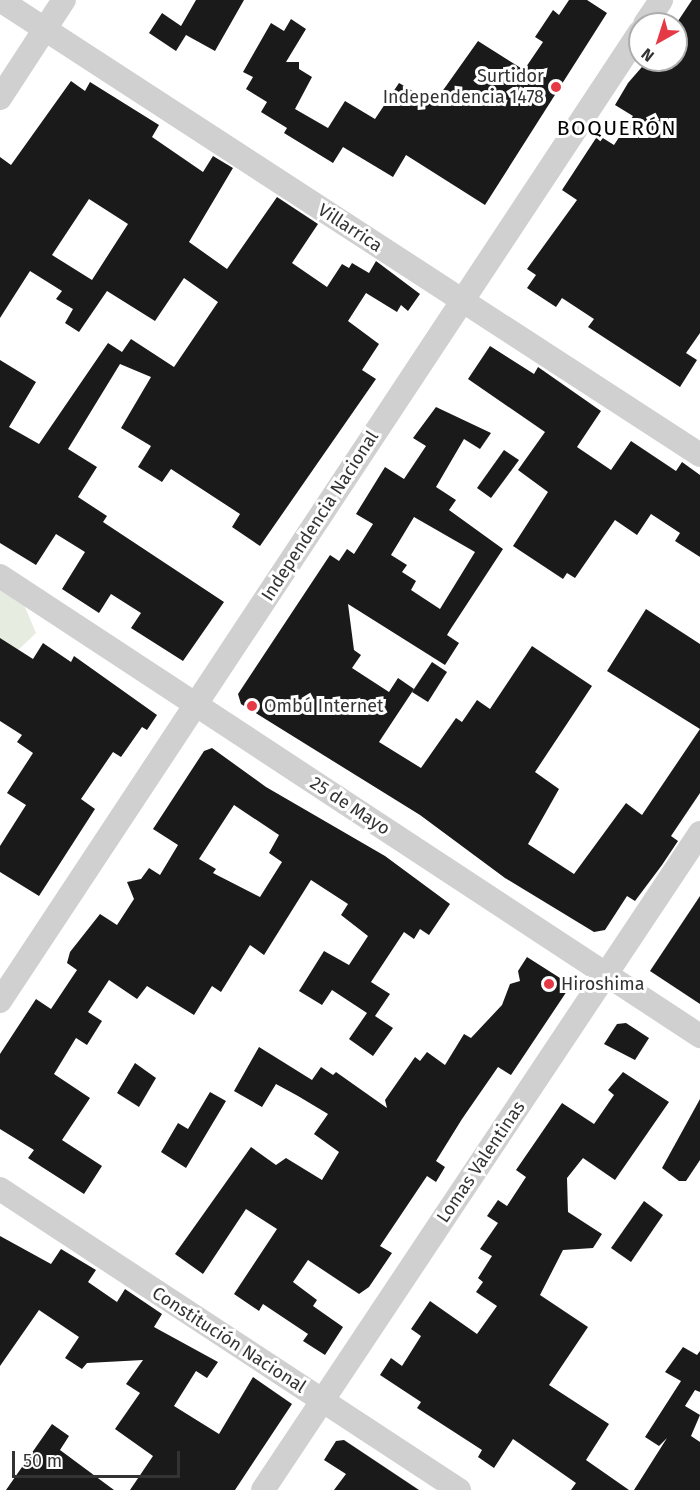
<!DOCTYPE html>
<html>
<head>
<meta charset="utf-8">
<style>
  body { margin:0 }
  #map { position:relative; width:700px; height:1490px; overflow:hidden; background:#fff; font-family:"Fira Sans",sans-serif }
  div>[style] { position:absolute }
  [style*='--x'] { left:calc(var(--x)*1px); top:calc(var(--y)*1px); width:calc(var(--w)*1px); rotate:calc(var(--a)*1deg) }
  .green>* { inset:0; background:#e6ecdf }
  .building>* { inset:0; background:#1a1a1a }
  .minor>* { height:24px; margin:-12px; padding:0 12px; transform-origin:12px; border-radius:12px; background:#d0d0d0 }
  .dots>* { width:16px; height:16px; translate:-50% -50%; box-sizing:border-box; border:3px solid #fff; border-radius:50% }
  span { translate:-50% -50%; white-space:nowrap; text-align:center; line-height:1.15; -webkit-text-stroke:6px #fff; paint-order:stroke }
  .poi-label { font-size:18px; color:#333 }
  .right { translate:-100% -50%; text-align:right }
  .left { translate:0 -50%; text-align:left }
  .street-label { font-size:18px; color:#333 }
  .quarter-label { font-size:21px; color:#000; letter-spacing:1.5px }
  .north { position:absolute; left:628px; top:12px; width:60px; height:60px; box-sizing:border-box; background:#fff; border:2px solid #adadad; border-radius:50%; rotate:219deg; font-size:16px; font-weight:700; line-height:24px; text-align:center; color:#333 }
  .north::after { content:''; display:block; margin:auto; width:21px; height:27px; background:#e63946; clip-path:polygon(50% 0,100% 100%,50% 72%,0 100%) }
  .scale { position:absolute; left:12px; top:1451px; width:168px; height:27px; box-sizing:border-box; border:3px solid #333; border-top:0; padding-left:8px; font-size:18px; line-height:21px; white-space:nowrap; color:#333; -webkit-text-stroke:4px #fff; paint-order:stroke }
</style>
</head>
<body>
<div id="map">
  <div class="green">
    <div style="clip-path:polygon(0 580px,24px 605px,36px 633px,16px 652px,0 651px)"></div>
  </div>
  <div class="building">
    <div style="clip-path:polygon(196px 0,244px 0,215px 51px,186px 35px,176px 51px,149px 33px,162px 13px,181px 26px)"></div>
    <div style="clip-path:polygon(569px 0,587px 0,607px 13px,485px 205px,406px 155px,393px 177px,343px 147px,333px 163px,284px 133px,287px 128px,261px 112px,267px 102px,246px 89px,253px 77px,243px 72px,271px 23px,284px 31px,291px 19px,306px 29px,286px 62px,299px 62px,299px 69px,312px 77px,295px 109px,328px 128px,345px 101px,375px 119px,399px 83px,434px 103px,478px 41px,524px 70px,543px 42px,535px 37px,553px 10px,559px 15px)"></div>
    <div style="clip-path:polygon(692px 0,700px 0,700px 333px,686px 353px,697px 360px,680px 387px,588px 327px,594px 319px,562px 298px,556px 307px,527px 288px,536px 275px,527px 269px,577px 200px,562px 190px,598px 135px,614px 145px,633px 116px,615px 105px,628px 83px,648px 60px,676px 60px,676px 24px)"></div>
    <div style="clip-path:polygon(evenodd,71px 81px,85px 91px,90px 82px,159px 125px,152px 137px,203px 172px,213px 156px,233px 168px,189px 242px,227px 269px,277px 197px,318px 224px,292px 263px,327px 287px,342px 264px,349px 268px,352px 263px,369px 273px,376px 261px,420px 294px,408px 311px,401px 305px,397px 312px,366px 293px,348px 321px,379px 344px,362px 370px,376px 379px,260px 546px,232px 527px,240px 514px,171px 469px,162px 482px,138px 467px,151px 446px,121px 428px,151px 377px,120px 364px,68px 449px,97px 467px,78px 497px,107px 516px,103px 522px,224px 602px,183px 661px,131px 628px,141px 613px,111px 594px,99px 613px,62px 589px,85px 552px,56px 534px,36px 565px,0 543px,0 360px,36px 382px,9px 427px,39px 444px,108px 343px,122px 352px,131px 339px,174px 367px,218px 302px,184px 278px,155px 321px,107px 291px,79px 332px,65px 323px,73px 309px,56px 299px,62px 291px,30px 271px,0 318px,0 157px,11px 165px,71px 81px,89px 199px,128px 224px,92px 280px,52px 255px,89px 199px)"></div>
    <div style="clip-path:polygon(490px 346px,534px 374px,538px 367px,601px 411px,577px 447px,611px 470px,631px 441px,676px 471px,682px 462px,700px 475px,700px 557px,675px 541px,680px 533px,651px 514px,637px 535px,615px 520px,575px 578px,567px 573px,563px 579px,513px 546px,548px 492px,518px 470px,545px 432px,468px 379px)"></div>
    <div style="clip-path:polygon(evenodd,436px 407px,491px 433px,480px 449px,464px 439px,436px 487px,456px 500px,449px 510px,503px 549px,450px 630px,447px 635px,459px 643px,445px 665px,348px 604px,354px 650px,361px 655px,352px 668px,389px 692px,398px 678px,414px 689px,379px 742px,421px 768px,456px 718px,462px 722px,477px 700px,490px 709px,532px 646px,592px 686px,535px 772px,559px 789px,528px 844px,574px 874px,626px 803px,642px 815px,700px 729px,607px 671px,646px 609px,700px 644px,700px 793px,671px 836px,678px 841px,662px 865px,635px 901px,627px 896px,605px 930px,594px 932px,505px 878px,420px 815px,241px 704px,238px 694px,330px 555px,339px 561px,347px 549px,354px 554px,373px 524px,356px 514px,385px 467px,404px 479px,426px 446px,413px 438px,436px 407px,414px 517px,475px 552px,440px 609px,411px 590px,416px 581px,402px 572px,407px 565px,391px 555px,414px 517px)"></div>
    <div style="clip-path:polygon(504px 450px,519px 460px,491px 498px,477px 488px)"></div>
    <div style="clip-path:polygon(0 638px,33px 659px,43px 643px,71px 662px,74px 656px,157px 715px,147px 730px,142px 727px,121px 757px,113px 752px,81px 799px,95px 809px,39px 896px,0 872px,0 846px,26px 805px,7px 793px,33px 753px,17px 742px,22px 735px,0 721px)"></div>
    <div style="clip-path:polygon(432px 662px,447px 672px,428px 702px,412px 692px)"></div>
    <div style="clip-path:polygon(evenodd,212px 748px,266px 787px,385px 856px,450px 904px,429px 935px,420px 929px,414px 939px,404px 932px,371px 982px,390px 994px,375px 1016px,393px 1028px,373px 1056px,349px 1039px,367px 1013px,332px 990px,322px 1005px,299px 991px,324px 951px,349px 965px,368px 936px,341px 915px,348px 904px,311px 880px,264px 955px,250px 945px,221px 992px,212px 986px,194px 1015px,147px 986px,137px 999px,109px 980px,88px 1012px,102px 1021px,87px 1045px,76px 1038px,54px 1074px,90px 1098px,62px 1140px,102px 1166px,84px 1194px,28px 1158px,34px 1150px,0 1129px,0 1054px,36px 999px,51px 1009px,77px 970px,67px 963px,70px 952px,100px 914px,117px 925px,134px 899px,127px 882px,141px 879px,149px 868px,160px 875px,178px 845px,153px 829px,204px 751px,212px 748px,234px 805px,279px 835px,269px 853px,282px 862px,260px 897px,213px 873px,216px 869px,199px 859px,234px 805px)"></div>
    <div style="clip-path:polygon(700px 896px,700px 1004px,650px 971px)"></div>
    <div style="clip-path:polygon(527px 957px,571px 985px,511px 1075px,498px 1067px,462px 1119px,436px 1161px,445px 1167px,436px 1182px,427px 1176px,380px 1246px,392px 1253px,369px 1287px,359px 1294px,308px 1260px,293px 1282px,317px 1300px,313px 1306px,343px 1327px,325px 1355px,303px 1341px,308px 1334px,263px 1304px,259px 1311px,234px 1294px,277px 1229px,246px 1209px,203px 1274px,175px 1254px,251px 1147px,276px 1165px,286px 1158px,322px 1180px,339px 1152px,314px 1134px,328px 1114px,298px 1096px,276px 1084px,262px 1107px,234px 1091px,259px 1047px,312px 1080px,321px 1067px,333px 1075px,336px 1072px,387px 1108px,385px 1100px,415px 1057px,420px 1061px,427px 1052px,445px 1065px,464px 1034px,471px 1038px,502px 1005px,510px 984px,520px 981px,518px 971px)"></div>
    <div style="clip-path:polygon(626px 1023px,649px 1038px,635px 1060px,604px 1044px,617px 1024px)"></div>
    <div style="clip-path:polygon(135px 1063px,156px 1078px,139px 1107px,117px 1093px)"></div>
    <div style="clip-path:polygon(623px 1072px,669px 1102px,615px 1180px,583px 1158px,567px 1178px,568px 1212px,602px 1234px,593px 1248px,563px 1250px,540px 1295px,588px 1327px,549px 1385px,609px 1424px,586px 1460px,629px 1490px,571px 1490px,576px 1483px,513px 1439px,494px 1468px,478px 1457px,482px 1450px,417px 1408px,421px 1402px,380px 1375px,391px 1358px,402px 1366px,421px 1336px,411px 1329px,430px 1301px,477px 1334px,497px 1306px,476px 1292px,483px 1282px,478px 1278px,492px 1256px,480px 1249px,498px 1223px,487px 1216px,498px 1200px,507px 1206px,526px 1177px,516px 1170px,562px 1103px,594px 1124px,614px 1095px,608px 1090px)"></div>
    <div style="clip-path:polygon(210px 1092px,226px 1101px,186px 1168px,161px 1152px,178px 1123px,188px 1129px)"></div>
    <div style="clip-path:polygon(700px 1099px,700px 1160px,686px 1181px,679px 1181px,662px 1168px)"></div>
    <div style="clip-path:polygon(644px 1201px,663px 1215px,631px 1262px,611px 1248px)"></div>
    <div style="clip-path:polygon(0 1236px,51px 1264px,61px 1249px,96px 1270px,88px 1282px,117px 1302px,125px 1289px,162px 1314px,154px 1327px,218px 1362px,207px 1378px,196px 1371px,174px 1406px,219px 1434px,253px 1377px,292px 1404px,235px 1490px,130px 1490px,153px 1456px,115px 1429px,140px 1393px,126px 1384px,143px 1360px,87px 1363px,82px 1369px,65px 1358px,79px 1337px,39px 1310px,0 1366px)"></div>
    <div style="clip-path:polygon(683px 1347px,697px 1355px,700px 1351px,700px 1392px,695px 1390px,685px 1406px,700px 1415px,691px 1436px,700px 1442px,700px 1490px,634px 1490px,667px 1438px,659px 1446px,645px 1437px,681px 1381px,665px 1372px)"></div>
    <div style="clip-path:polygon(52px 1424px,69px 1436px,60px 1450px,114px 1490px,6px 1490px)"></div>
    <div style="clip-path:polygon(344px 1440px,419px 1490px,334px 1490px,346px 1474px,324px 1460px,336px 1441px)"></div>
  </div>
  <div class="minor">
    <div style="--x:0;--y:0;--w:835;--a:33.02"></div>
    <div style="--x:645;--y:24;--w:29;--a:-56"></div>
    <div style="--x:0;--y:98;--w:117;--a:-56.9"></div>
    <div style="--x:0;--y:576;--w:838;--a:33.31"></div>
    <div style="--x:0;--y:1001;--w:1161;--a:-56.56"></div>
    <div style="--x:0;--y:1189;--w:549;--a:33.26"></div>
    <div style="--x:263;--y:1490;--w:789;--a:-56.37"></div>
  </div>
  <div class="dots">
    <div style="left:556px;top:87px;background:#e63946"></div>
    <div style="left:252px;top:706px;background:#e63946"></div>
    <div style="left:549px;top:984px;background:#e63946"></div>
  </div>
  <div class="poi-label">
    <span class="right" style="left:544px;top:87px">Surtidor<br>Independencia 1478</span>
    <span class="left" style="left:264px;top:706px">Ombú Internet</span>
    <span class="left" style="left:561px;top:984px">Hiroshima</span>
  </div>
  <div class="street-label">
    <span style="left:350px;top:228px;rotate:33deg">Villarrica</span>
    <span style="left:320px;top:516px;rotate:-57deg">Independencia Nacional</span>
    <span style="left:350px;top:806px;rotate:33deg">25 de Mayo</span>
    <span style="left:481px;top:1162px;rotate:-56deg">Lomas Valentinas</span>
    <span style="left:229px;top:1340px;rotate:33deg">Constitución Nacional</span>
  </div>
  <div class="quarter-label">
    <span style="left:617px;top:128px">BOQUERÓN</span>
  </div>
  <div class="north">N</div>
  <div class="scale">50 m</div>
</div>
</body>
</html>
